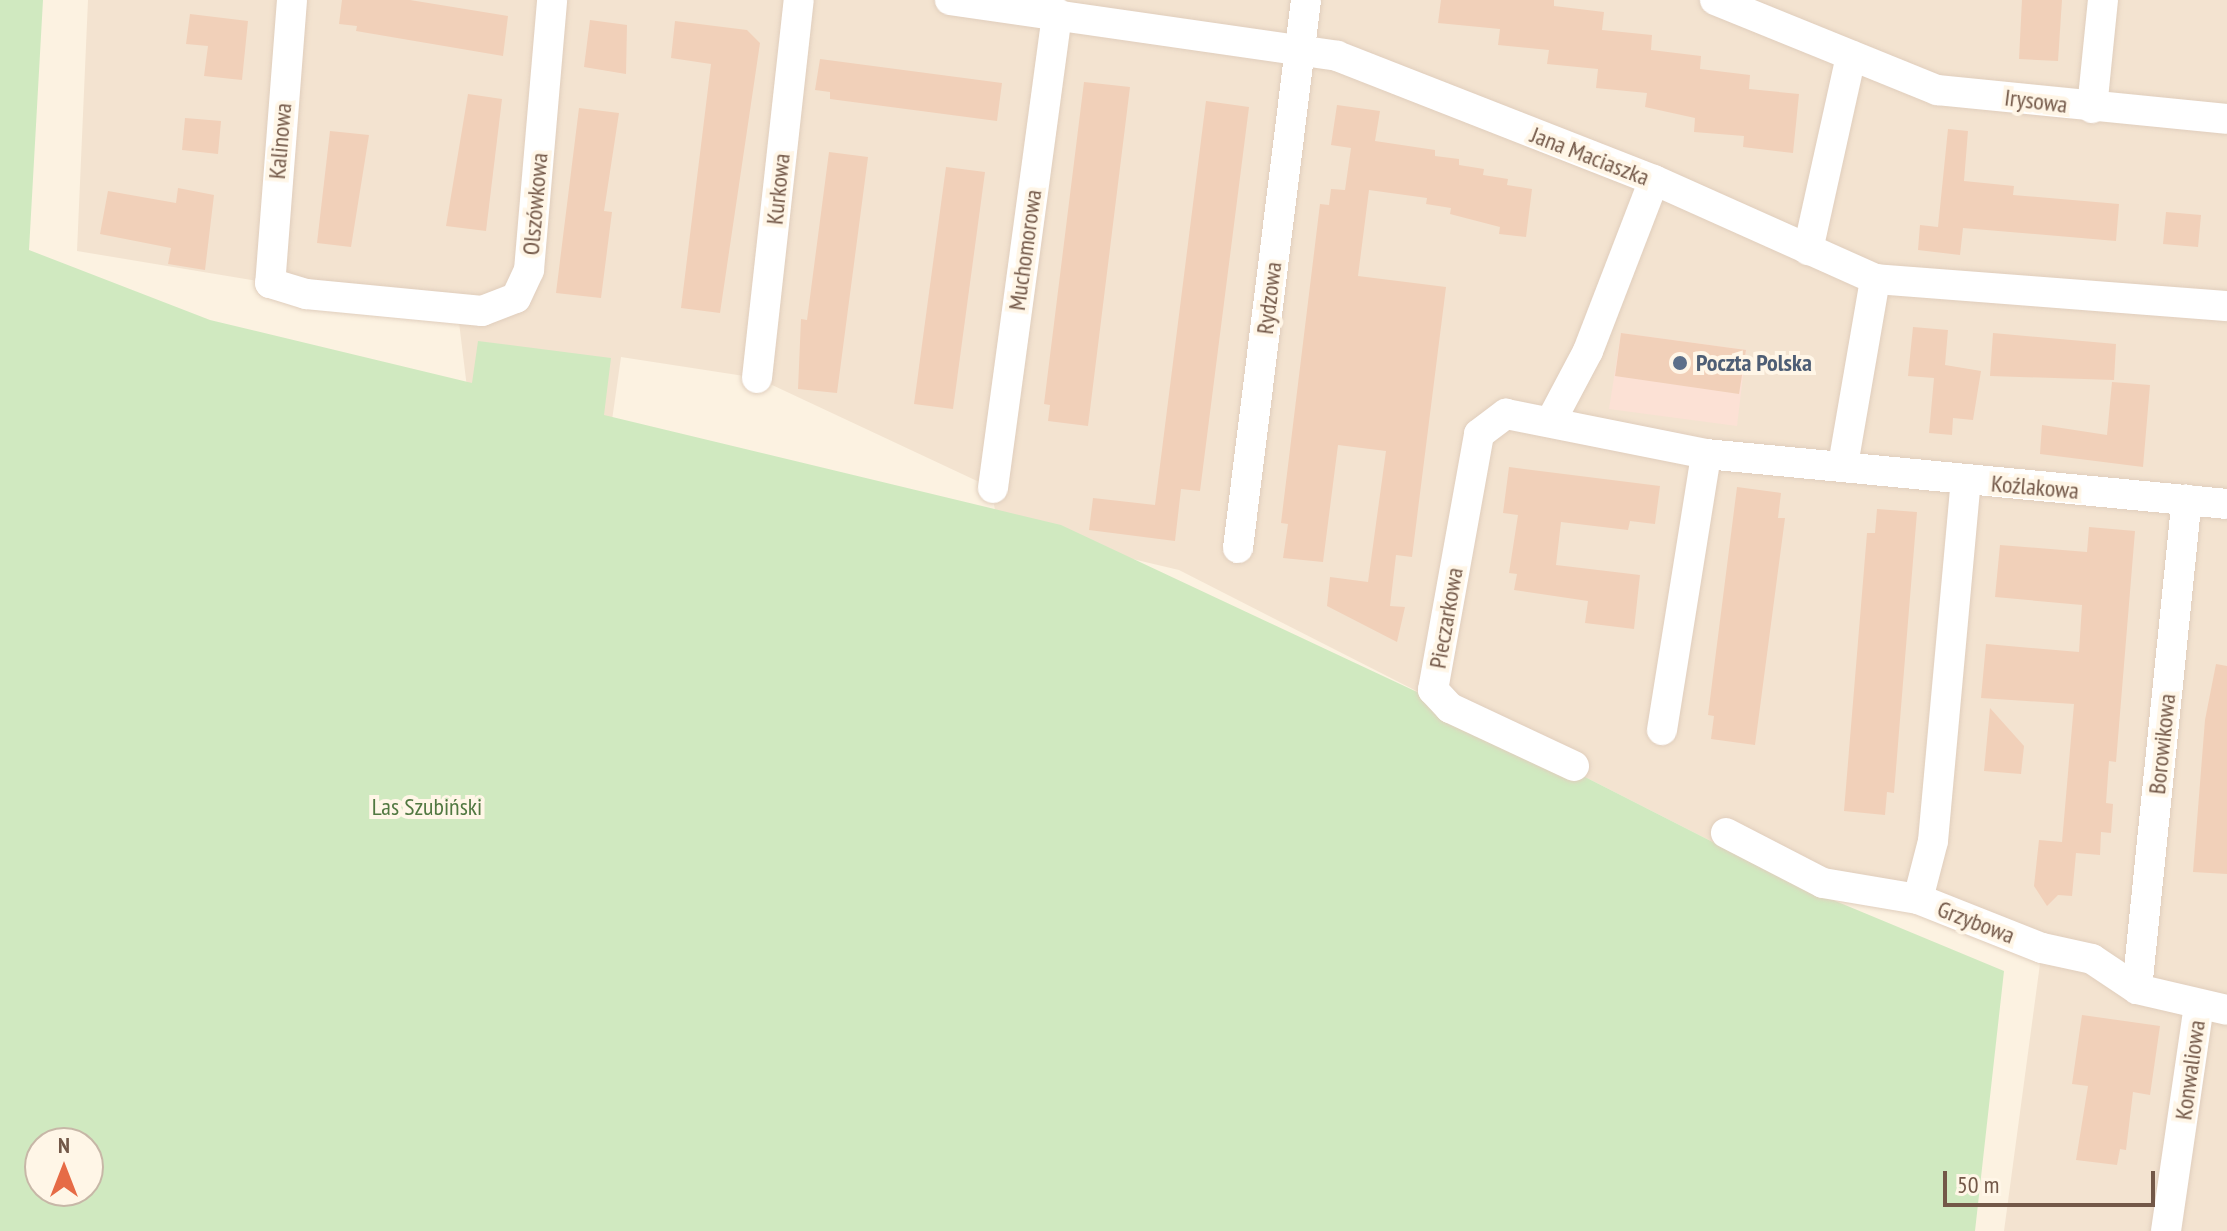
<!DOCTYPE html>
<html>
<head>
<meta charset="utf-8">
<style>
  body { margin:0 }
  #map { position:relative; width:2227px; height:1231px; overflow:hidden; background:#fcf2e1; font-family:"PT Sans Narrow",sans-serif }
  div>[style] { position:absolute }
  [style*='--x'] { left:calc(var(--x)*1px); top:calc(var(--y)*1px); width:calc(var(--w)*1px); rotate:calc(var(--a)*1deg) }
  .residential>* { inset:0; background:#f3e3d0 }
  .commercial>* { inset:0; background:#fce1d5 }
  .green>* { inset:0; background:#d0e9c0 }
  .building>* { inset:0; background:#f1d0b9 }
  .roads { filter:drop-shadow(0 0 2px #e0cebd) drop-shadow(0 0 2px #e0cebd) }
  .minor>* { height:30px; margin:-15px; padding:0 15px; transform-origin:15px; border-radius:15px; background:#fff }
  .dots>* { width:22px; height:22px; translate:-50% -50%; box-sizing:border-box; border:4px solid #fff6e7; border-radius:50% }
  span { translate:-50% -50%; white-space:nowrap; text-align:center; line-height:1.15; -webkit-text-stroke:8px #fff6e7; paint-order:stroke }
  .street-label { font-size:24px; color:#735848 }
  .service-label { font-size:24px; color:#4e5e75; font-weight:700 }
  .left { translate:0 -50%; text-align:left }
  .park-label { font-size:24px; color:#517841 }
  .north { position:absolute; left:24px; top:1127px; width:80px; height:80px; box-sizing:border-box; background:#fff6e7; border:2px solid #c7b7a7; border-radius:50%; rotate:0deg; font-size:22px; font-weight:700; line-height:32px; text-align:center; color:#735848 }
  .north::after { content:''; display:block; margin:auto; width:28px; height:36px; background:#e66b46; clip-path:polygon(50% 0,100% 100%,50% 72%,0 100%) }
  .scale { position:absolute; left:1943px; top:1171px; width:212px; height:36px; box-sizing:border-box; border:4px solid #735848; border-top:0; padding-left:10px; font-size:24px; line-height:28px; white-space:nowrap; color:#735848; -webkit-text-stroke:6px #fff6e7; paint-order:stroke }
</style>
</head>
<body>
<div id="map">
  <div class="residential">
    <div style="clip-path:polygon(88px 0,2227px 0,2227px 1231px,2004px 1231px,2042px 949px,1918px 899px,1797px 885px,1179px 570px,997px 527px,992px 488px,757px 378px,621px 357px,611px 427px,469px 404px,456px 298px,270px 283px,77px 251px)"></div>
  </div>
  <div class="commercial">
    <div style="clip-path:polygon(1621px 333px,1746px 350px,1737px 426px,1609px 409px)"></div>
  </div>
  <div class="green">
    <div style="clip-path:polygon(evenodd,0 0,43px 0,29px 250px,210px 320px,472px 383px,478px 341px,611px 358px,604px 415px,1061px 525px,1432px 699px,1797px 885px,2004px 971px,1975px 1231px,0 1231px,0 0,40px 1143px,88px 1143px,88px 1191px,40px 1191px,40px 1143px)"></div>
  </div>
  <div class="building">
    <div style="clip-path:polygon(342px 0,410px 0,508px 16px,503px 56px,356px 31px,357px 26px,339px 24px)"></div>
    <div style="clip-path:polygon(1441px 0,1554px 0,1554px 6px,1604px 12px,1602px 30px,1652px 35px,1651px 50px,1701px 56px,1700px 69px,1750px 75px,1749px 89px,1799px 94px,1793px 153px,1743px 147px,1744px 136px,1694px 132px,1695px 118px,1645px 107px,1647px 93px,1596px 88px,1598px 69px,1547px 64px,1549px 50px,1498px 45px,1500px 29px,1438px 23px)"></div>
    <div style="clip-path:polygon(2022px 0,2062px 0,2058px 61px,2019px 59px)"></div>
    <div style="clip-path:polygon(190px 14px,248px 21px,242px 80px,204px 76px,208px 46px,186px 44px)"></div>
    <div style="clip-path:polygon(590px 20px,627px 25px,626px 74px,584px 67px)"></div>
    <div style="clip-path:polygon(675px 21px,747px 30px,760px 43px,720px 313px,681px 308px,711px 64px,671px 58px)"></div>
    <div style="clip-path:polygon(820px 59px,1002px 83px,997px 121px,830px 99px,830px 92px,815px 90px)"></div>
    <div style="clip-path:polygon(1084px 82px,1130px 87px,1088px 426px,1048px 421px,1050px 405px,1044px 404px)"></div>
    <div style="clip-path:polygon(468px 94px,502px 99px,486px 231px,446px 226px)"></div>
    <div style="clip-path:polygon(1206px 101px,1249px 107px,1200px 491px,1181px 489px,1175px 541px,1089px 530px,1093px 498px,1155px 505px)"></div>
    <div style="clip-path:polygon(1337px 105px,1380px 111px,1375px 141px,1435px 150px,1435px 156px,1459px 159px,1459px 165px,1484px 169px,1483px 175px,1508px 179px,1507px 185px,1532px 189px,1526px 237px,1499px 234px,1500px 227px,1450px 214px,1451px 208px,1426px 204px,1427px 198px,1369px 190px,1358px 276px,1446px 287px,1412px 557px,1396px 555px,1390px 606px,1405px 607px,1397px 642px,1327px 606px,1330px 577px,1368px 582px,1386px 451px,1338px 445px,1323px 562px,1283px 558px,1288px 524px,1281px 523px,1320px 204px,1329px 205px,1331px 189px,1345px 190px,1351px 148px,1331px 145px)"></div>
    <div style="clip-path:polygon(579px 108px,619px 113px,604px 211px,612px 212px,601px 298px,556px 293px)"></div>
    <div style="clip-path:polygon(185px 118px,221px 121px,218px 154px,182px 150px)"></div>
    <div style="clip-path:polygon(1948px 129px,1968px 131px,1964px 181px,2014px 186px,2013px 195px,2119px 204px,2116px 241px,1963px 228px,1960px 255px,1918px 250px,1920px 225px,1938px 227px)"></div>
    <div style="clip-path:polygon(330px 131px,369px 135px,351px 247px,317px 243px)"></div>
    <div style="clip-path:polygon(829px 152px,868px 157px,837px 393px,798px 389px,801px 319px,807px 320px)"></div>
    <div style="clip-path:polygon(946px 167px,985px 172px,953px 409px,914px 404px)"></div>
    <div style="clip-path:polygon(178px 188px,214px 195px,205px 270px,168px 264px,171px 248px,100px 234px,108px 191px,176px 203px)"></div>
    <div style="clip-path:polygon(2166px 212px,2201px 215px,2198px 247px,2163px 244px)"></div>
    <div style="clip-path:polygon(1913px 327px,1948px 330px,1945px 365px,1981px 371px,1973px 420px,1953px 418px,1952px 435px,1929px 433px,1934px 378px,1908px 376px)"></div>
    <div style="clip-path:polygon(1621px 333px,1746px 350px,1739px 394px,1615px 376px)"></div>
    <div style="clip-path:polygon(1993px 333px,2116px 344px,2114px 380px,1990px 376px)"></div>
    <div style="clip-path:polygon(2112px 382px,2150px 385px,2143px 467px,2040px 454px,2042px 425px,2107px 435px)"></div>
    <div style="clip-path:polygon(1509px 467px,1660px 486px,1655px 524px,1630px 521px,1628px 530px,1561px 522px,1556px 565px,1640px 575px,1634px 629px,1585px 623px,1588px 601px,1514px 590px,1517px 574px,1509px 573px,1518px 515px,1503px 513px)"></div>
    <div style="clip-path:polygon(1737px 487px,1781px 493px,1778px 518px,1785px 518px,1755px 745px,1711px 739px,1714px 716px,1708px 715px)"></div>
    <div style="clip-path:polygon(1877px 509px,1917px 512px,1894px 793px,1887px 792px,1885px 815px,1844px 811px,1867px 533px,1875px 533px)"></div>
    <div style="clip-path:polygon(2089px 527px,2135px 531px,2116px 762px,2109px 761px,2106px 803px,2113px 804px,2111px 833px,2101px 832px,2100px 855px,2076px 853px,2072px 896px,2058px 895px,2047px 906px,2034px 886px,2039px 840px,2062px 842px,2074px 704px,1981px 698px,1986px 644px,2079px 652px,2082px 605px,1995px 597px,2000px 545px,2087px 552px)"></div>
    <div style="clip-path:polygon(2216px 664px,2227px 666px,2227px 874px,2193px 872px,2205px 720px)"></div>
    <div style="clip-path:polygon(1990px 708px,2024px 746px,2021px 774px,1984px 771px)"></div>
    <div style="clip-path:polygon(2082px 1015px,2160px 1026px,2150px 1095px,2133px 1092px,2126px 1150px,2120px 1149px,2117px 1165px,2076px 1160px,2088px 1086px,2072px 1084px)"></div>
  </div>
  <div class="roads">
    <div class="minor">
      <div style="--x:292;--y:0;--w:284;--a:94.4"></div>
      <div style="--x:270;--y:283;--w:38;--a:17"></div>
      <div style="--x:306;--y:294;--w:177;--a:5.5"></div>
      <div style="--x:482;--y:311;--w:36;--a:-21"></div>
      <div style="--x:516;--y:298;--w:31;--a:-65"></div>
      <div style="--x:529;--y:270;--w:271;--a:-85.1"></div>
      <div style="--x:950;--y:0;--w:391;--a:8.2"></div>
      <div style="--x:1337;--y:56;--w:340;--a:21.4"></div>
      <div style="--x:1654;--y:180;--w:242;--a:24.1"></div>
      <div style="--x:1875;--y:279;--w:353;--a:4.4"></div>
      <div style="--x:1715;--y:0;--w:240;--a:22.1"></div>
      <div style="--x:1937;--y:90;--w:291;--a:5.7"></div>
      <div style="--x:2092;--y:108;--w:109;--a:-84.2"></div>
      <div style="--x:1808;--y:250;--w:199;--a:-77.5"></div>
      <div style="--x:757;--y:378;--w:380;--a:-83.7"></div>
      <div style="--x:1552;--y:419;--w:77;--a:-62.1"></div>
      <div style="--x:1588;--y:351;--w:183;--a:-68.9"></div>
      <div style="--x:1843;--y:465;--w:189;--a:-80.2"></div>
      <div style="--x:993;--y:488;--w:479;--a:-82.3"></div>
      <div style="--x:1238;--y:548;--w:552;--a:-82.93"></div>
      <div style="--x:1662;--y:730;--w:279;--a:-80.9"></div>
      <div style="--x:1574;--y:766;--w:137;--a:-154.9"></div>
      <div style="--x:1450;--y:708;--w:25;--a:-133"></div>
      <div style="--x:1433;--y:690;--w:260;--a:-79.8"></div>
      <div style="--x:1479;--y:434;--w:34;--a:-37"></div>
      <div style="--x:1506;--y:414;--w:204;--a:11.3"></div>
      <div style="--x:1706;--y:454;--w:523;--a:5.48"></div>
      <div style="--x:1726;--y:833;--w:109;--a:27.3"></div>
      <div style="--x:1823;--y:883;--w:96;--a:9.6"></div>
      <div style="--x:1918;--y:899;--w:133;--a:21.6"></div>
      <div style="--x:2042;--y:948;--w:51;--a:12.4"></div>
      <div style="--x:2092;--y:959;--w:54;--a:33.7"></div>
      <div style="--x:2137;--y:989;--w:92;--a:13.1"></div>
      <div style="--x:1918;--y:899;--w:60;--a:-75.5"></div>
      <div style="--x:1933;--y:841;--w:362;--a:-84.8"></div>
      <div style="--x:2137;--y:989;--w:492;--a:-84.2"></div>
      <div style="--x:2166;--y:1231;--w:228;--a:-81.7"></div>
    </div>
  </div>
  <div class="dots">
    <div style="left:1680px;top:363px;background:#5c6f8a"></div>
  </div>
  <div class="street-label">
    <span style="left:2036px;top:101px;rotate:7deg">Irysowa</span>
    <span style="left:280px;top:141px;rotate:-85deg">Kalinowa</span>
    <span style="left:1590px;top:156px;rotate:21deg">Jana Maciaszka</span>
    <span style="left:778px;top:189px;rotate:-84deg">Kurkowa</span>
    <span style="left:535px;top:204px;rotate:-85deg">Olszówkowa</span>
    <span style="left:1025px;top:250px;rotate:-82deg">Muchomorowa</span>
    <span style="left:1269px;top:298px;rotate:-83deg">Rydzowa</span>
    <span style="left:2035px;top:487px;rotate:5deg">Koźlakowa</span>
    <span style="left:1446px;top:618px;rotate:-80deg">Pieczarkowa</span>
    <span style="left:2162px;top:744px;rotate:-84deg">Borowikowa</span>
    <span style="left:1976px;top:922px;rotate:21deg">Grzybowa</span>
    <span style="left:2190px;top:1070px;rotate:-82deg">Konwaliowa</span>
  </div>
  <div class="service-label">
    <span class="left" style="left:1696px;top:363px">Poczta Polska</span>
  </div>
  <div class="park-label">
    <span style="left:427px;top:807px">Las Szubiński</span>
  </div>
  <div class="north">N</div>
  <div class="scale">50 m</div>
</div>
</body>
</html>
